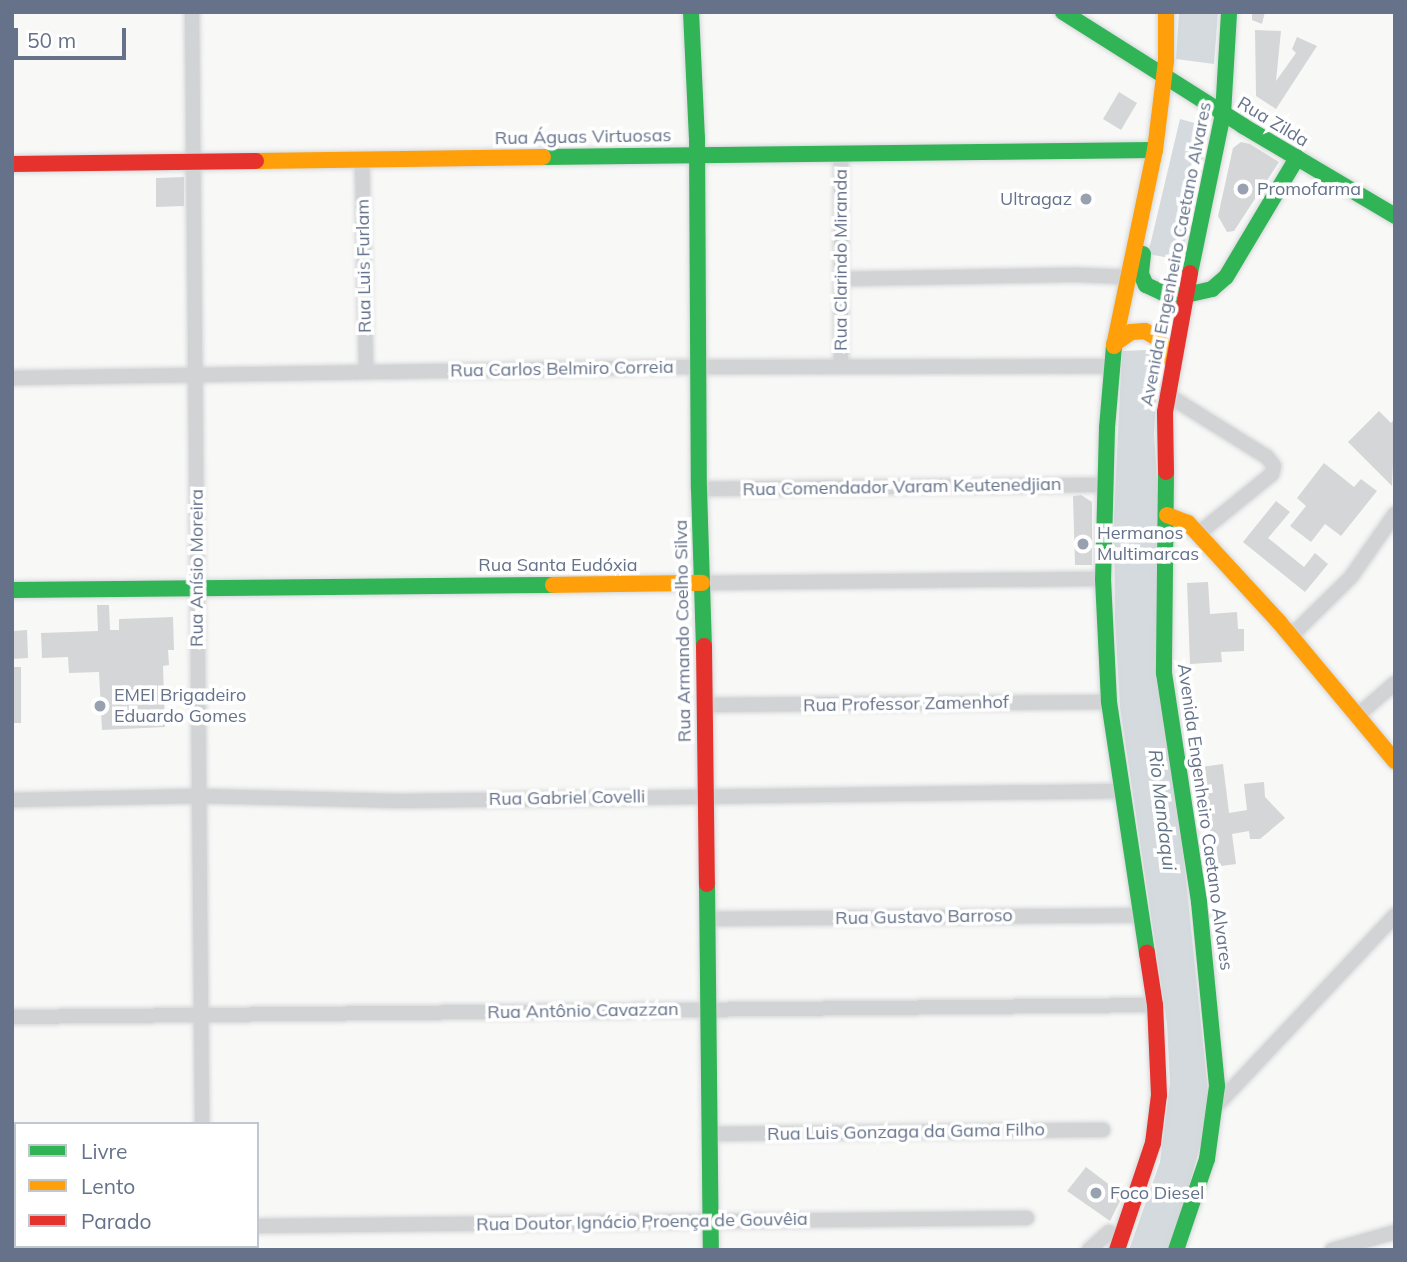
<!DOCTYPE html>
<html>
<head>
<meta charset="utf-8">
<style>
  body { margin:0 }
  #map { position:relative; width:1407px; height:1262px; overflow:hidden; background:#f8f8f7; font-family:Mulish,sans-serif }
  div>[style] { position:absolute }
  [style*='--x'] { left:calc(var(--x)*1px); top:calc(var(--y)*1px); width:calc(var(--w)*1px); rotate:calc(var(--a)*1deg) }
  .water>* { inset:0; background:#d4dade }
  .building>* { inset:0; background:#d5d6d7 }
  .roads { filter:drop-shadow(0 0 2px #d4d6d8) drop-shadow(0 0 2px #d4d6d8) }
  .street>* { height:14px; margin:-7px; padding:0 7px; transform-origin:7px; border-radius:7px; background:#d2d3d4 }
  .fast>* { height:16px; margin:-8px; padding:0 8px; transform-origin:8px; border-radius:8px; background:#30b455 }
  .slow>* { height:16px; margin:-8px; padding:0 8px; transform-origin:8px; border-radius:8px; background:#ff9f0a }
  .jam>* { height:16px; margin:-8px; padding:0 8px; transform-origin:8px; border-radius:8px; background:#e5322d }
  .dots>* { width:19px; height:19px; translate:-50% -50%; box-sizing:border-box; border:4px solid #fff; border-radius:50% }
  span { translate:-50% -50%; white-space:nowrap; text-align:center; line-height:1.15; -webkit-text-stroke:7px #fff; paint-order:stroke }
  .street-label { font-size:18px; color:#65728a }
  .poi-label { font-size:18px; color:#65728a }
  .left { translate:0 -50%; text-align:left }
  .right { translate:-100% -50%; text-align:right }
  .water-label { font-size:19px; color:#617485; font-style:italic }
  .frame { position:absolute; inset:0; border:14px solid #65728a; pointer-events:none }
  .legend { position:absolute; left:14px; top:1122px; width:245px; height:126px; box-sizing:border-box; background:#fff; border:2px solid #c1c7d0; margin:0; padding:9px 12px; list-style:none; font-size:21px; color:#65728a }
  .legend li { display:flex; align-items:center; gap:14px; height:35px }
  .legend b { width:35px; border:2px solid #c1c7d0 }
  .scale { position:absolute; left:14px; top:28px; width:112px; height:32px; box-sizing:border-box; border:4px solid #65728a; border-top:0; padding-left:9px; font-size:21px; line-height:24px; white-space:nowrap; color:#65728a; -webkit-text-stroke:5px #fff; paint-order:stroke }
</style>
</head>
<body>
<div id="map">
  <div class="water">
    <div style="clip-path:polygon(1179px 12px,1218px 12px,1214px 64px,1176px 59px)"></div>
    <div style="clip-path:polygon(1180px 119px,1209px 127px,1181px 260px,1148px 254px)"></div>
    <div style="clip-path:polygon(1146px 350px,1159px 353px,1154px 434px,1182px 841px,1210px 1111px,1171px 1250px,1129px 1250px,1160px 1162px,1170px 1083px,1167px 1024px,1120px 707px,1115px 620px,1114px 515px,1122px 351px)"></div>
  </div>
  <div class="building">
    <div style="clip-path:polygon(1252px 12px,1265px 12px,1262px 24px,1252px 20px)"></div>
    <div style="clip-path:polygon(1255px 30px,1281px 31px,1276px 81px,1296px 53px,1292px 49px,1297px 37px,1317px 46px,1276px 109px,1256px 96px)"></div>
    <div style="clip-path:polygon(1119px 92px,1137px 103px,1121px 130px,1103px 119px)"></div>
    <div style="clip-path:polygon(1241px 142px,1250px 144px,1279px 162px,1234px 231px,1227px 232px,1218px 216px,1233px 148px)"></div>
    <div style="clip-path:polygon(184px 177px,184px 206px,156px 207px,156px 178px)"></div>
    <div style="clip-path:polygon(1379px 411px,1391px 423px,1395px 418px,1392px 486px,1348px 442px)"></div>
    <div style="clip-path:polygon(1324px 463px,1354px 487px,1361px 479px,1377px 491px,1341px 536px,1325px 524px,1311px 542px,1290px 526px,1306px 506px,1297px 498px)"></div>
    <div style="clip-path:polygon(1081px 495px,1092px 502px,1092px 565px,1075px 565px,1073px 496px)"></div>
    <div style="clip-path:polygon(1276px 501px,1290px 512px,1268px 538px,1304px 567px,1315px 553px,1328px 564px,1305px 592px,1243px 542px)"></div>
    <div style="clip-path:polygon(1208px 582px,1210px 614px,1237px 612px,1238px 629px,1244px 629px,1244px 651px,1221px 652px,1222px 662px,1190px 664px,1187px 583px)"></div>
    <div style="clip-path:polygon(97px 605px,109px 605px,110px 630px,119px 630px,119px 619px,173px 617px,174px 650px,168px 650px,169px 665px,163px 666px,165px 727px,102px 730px,99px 672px,69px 673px,68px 657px,42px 658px,41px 633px,98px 631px)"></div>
    <div style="clip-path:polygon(27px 630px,28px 658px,12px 659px,12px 631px)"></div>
    <div style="clip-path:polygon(12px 667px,21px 667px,21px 723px,12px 723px)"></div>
    <div style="clip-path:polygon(1223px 764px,1229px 813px,1247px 810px,1244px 784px,1264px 782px,1265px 797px,1285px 818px,1260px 839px,1250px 839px,1249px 831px,1232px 834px,1236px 864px,1214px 867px,1201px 767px)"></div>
    <div style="clip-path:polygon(1086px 1167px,1123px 1195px,1110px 1221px,1067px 1191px)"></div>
  </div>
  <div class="roads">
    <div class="street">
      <div style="--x:192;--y:12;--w:1112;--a:89.48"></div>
      <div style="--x:841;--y:154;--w:211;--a:90"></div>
      <div style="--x:362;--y:159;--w:213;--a:88.9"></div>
      <div style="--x:841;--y:279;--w:238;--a:-1"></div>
      <div style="--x:1079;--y:275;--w:51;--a:2.2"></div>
      <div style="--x:12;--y:378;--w:663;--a:-0.95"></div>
      <div style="--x:675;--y:367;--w:436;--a:-0.1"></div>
      <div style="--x:1166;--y:394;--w:119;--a:32"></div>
      <div style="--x:1267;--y:457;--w:11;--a:52"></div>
      <div style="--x:1274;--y:466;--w:8;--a:104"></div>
      <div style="--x:1272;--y:474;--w:95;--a:141"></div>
      <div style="--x:699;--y:489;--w:406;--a:-0.6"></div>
      <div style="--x:702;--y:583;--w:401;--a:-0.6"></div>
      <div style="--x:1291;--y:636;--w:84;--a:-44.5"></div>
      <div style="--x:1351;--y:577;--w:77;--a:-55.1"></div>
      <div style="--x:704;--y:705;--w:405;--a:-0.4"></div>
      <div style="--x:1358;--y:715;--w:49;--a:-40.9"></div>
      <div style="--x:12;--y:800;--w:187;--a:-1.2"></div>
      <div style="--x:199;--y:796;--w:201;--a:1.4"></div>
      <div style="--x:400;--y:801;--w:721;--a:-0.79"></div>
      <div style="--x:707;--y:919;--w:434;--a:-0.5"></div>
      <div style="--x:12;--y:1017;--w:1143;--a:-0.6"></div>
      <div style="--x:1215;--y:1107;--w:263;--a:-46.8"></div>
      <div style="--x:710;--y:1134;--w:393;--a:-0.6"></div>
      <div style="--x:257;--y:1226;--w:770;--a:-0.6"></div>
      <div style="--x:12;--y:1229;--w:4;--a:0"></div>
      <div style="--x:203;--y:1246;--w:4;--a:90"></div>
      <div style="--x:1089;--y:1250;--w:27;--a:-42"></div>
      <div style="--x:1332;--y:1250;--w:66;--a:-15.9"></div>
    </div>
    <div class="fast">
      <div style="--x:691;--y:12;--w:126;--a:87.3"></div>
      <div style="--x:697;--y:138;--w:351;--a:89.7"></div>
      <div style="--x:699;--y:489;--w:157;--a:88.2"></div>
      <div style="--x:1063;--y:12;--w:213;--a:32.3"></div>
      <div style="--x:1243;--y:126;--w:177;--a:30.6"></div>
      <div style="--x:543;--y:157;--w:612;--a:-0.66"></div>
      <div style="--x:1143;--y:254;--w:20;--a:96"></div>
      <div style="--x:1141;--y:274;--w:12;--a:66"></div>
      <div style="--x:1146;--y:285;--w:19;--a:25"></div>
      <div style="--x:1163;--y:293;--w:23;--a:5"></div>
      <div style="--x:1190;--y:273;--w:162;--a:-78.3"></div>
      <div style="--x:1223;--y:114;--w:102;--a:-86.6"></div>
      <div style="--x:1186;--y:295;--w:27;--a:-13"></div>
      <div style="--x:1212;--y:289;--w:18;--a:-41"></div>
      <div style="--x:1226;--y:277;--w:139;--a:-59.2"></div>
      <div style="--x:1114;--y:346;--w:82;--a:94.9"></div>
      <div style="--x:1107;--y:428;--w:151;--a:91.5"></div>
      <div style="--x:1103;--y:579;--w:123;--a:87.2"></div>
      <div style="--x:1109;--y:702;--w:254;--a:81.4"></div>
      <div style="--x:1166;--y:472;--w:201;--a:90.6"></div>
      <div style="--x:1164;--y:673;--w:232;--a:81.3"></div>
      <div style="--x:1199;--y:902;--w:185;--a:84.4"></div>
      <div style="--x:1217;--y:1086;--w:74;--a:97.8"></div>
      <div style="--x:1207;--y:1159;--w:96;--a:108.8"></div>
      <div style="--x:12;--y:590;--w:541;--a:-0.53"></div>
      <div style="--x:707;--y:884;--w:366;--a:89.4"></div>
    </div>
    <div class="slow">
      <div style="--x:256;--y:161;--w:287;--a:-0.8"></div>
      <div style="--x:1114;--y:344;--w:21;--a:-35"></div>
      <div style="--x:1131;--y:332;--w:14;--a:-4"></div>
      <div style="--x:1145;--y:331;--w:16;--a:30"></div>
      <div style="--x:1159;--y:339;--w:26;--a:59"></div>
      <div style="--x:1114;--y:346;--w:200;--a:-78.2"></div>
      <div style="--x:1155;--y:150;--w:91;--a:-83"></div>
      <div style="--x:1166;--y:60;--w:48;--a:-90"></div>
      <div style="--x:1167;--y:515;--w:22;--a:21"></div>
      <div style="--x:1188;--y:523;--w:134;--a:47.4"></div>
      <div style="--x:1279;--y:622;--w:181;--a:50.2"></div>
      <div style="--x:553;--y:585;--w:149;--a:-0.8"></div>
    </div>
    <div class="jam">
      <div style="--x:12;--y:164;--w:244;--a:-0.7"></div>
      <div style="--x:1166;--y:472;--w:60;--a:-91"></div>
      <div style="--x:1165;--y:412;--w:141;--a:-79.8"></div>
      <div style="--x:704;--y:646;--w:238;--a:89.3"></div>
      <div style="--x:1117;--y:1250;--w:113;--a:-71.4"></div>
      <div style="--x:1153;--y:1143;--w:48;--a:-82.9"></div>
      <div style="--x:1159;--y:1095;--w:90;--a:-92.5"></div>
      <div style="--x:1155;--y:1005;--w:53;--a:-98.7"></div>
    </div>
  </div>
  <div class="dots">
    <div style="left:1243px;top:189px;background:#98a1b0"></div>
    <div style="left:1086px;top:199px;background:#98a1b0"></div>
    <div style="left:1083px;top:544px;background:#98a1b0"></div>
    <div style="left:100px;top:706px;background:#98a1b0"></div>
    <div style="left:1096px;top:1193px;background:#98a1b0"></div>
  </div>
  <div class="street-label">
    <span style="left:1273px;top:122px;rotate:31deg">Rua Zilda</span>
    <span style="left:583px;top:137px;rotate:-1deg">Rua Águas Virtuosas</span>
    <span style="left:1176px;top:254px;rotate:-79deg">Avenida Engenheiro Caetano Alvares</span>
    <span style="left:841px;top:260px;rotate:-90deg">Rua Clarindo Miranda</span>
    <span style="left:364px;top:266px;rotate:-91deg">Rua Luis Furlam</span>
    <span style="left:562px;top:369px;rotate:-1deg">Rua Carlos Belmiro Correia</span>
    <span style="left:902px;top:487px;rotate:-1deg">Rua Comendador Varam Keutenedjian</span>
    <span style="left:558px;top:565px">Rua Santa Eudóxia</span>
    <span style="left:197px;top:568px;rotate:-90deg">Rua Anísio Moreira</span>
    <span style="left:683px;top:631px;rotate:-91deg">Rua Armando Coelho Silva</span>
    <span style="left:906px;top:704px;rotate:-1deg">Rua Professor Zamenhof</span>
    <span style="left:567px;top:798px;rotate:-1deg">Rua Gabriel Covelli</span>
    <span style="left:1205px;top:817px;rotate:82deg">Avenida Engenheiro Caetano Alvares</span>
    <span style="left:924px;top:917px;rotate:-1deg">Rua Gustavo Barroso</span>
    <span style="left:583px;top:1011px;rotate:-1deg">Rua Antônio Cavazzan</span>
    <span style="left:906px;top:1132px;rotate:-1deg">Rua Luis Gonzaga da Gama Filho</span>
    <span style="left:642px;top:1222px;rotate:-1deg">Rua Doutor Ignácio Proença de Gouvêia</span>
  </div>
  <div class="poi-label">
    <span class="left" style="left:1257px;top:189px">Promofarma</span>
    <span class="right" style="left:1072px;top:199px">Ultragaz</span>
    <span class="left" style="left:1097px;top:544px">Hermanos<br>Multimarcas</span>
    <span class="left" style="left:114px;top:706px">EMEI Brigadeiro<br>Eduardo Gomes</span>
    <span class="left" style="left:1110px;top:1193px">Foco Diesel</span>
  </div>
  <div class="water-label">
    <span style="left:1162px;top:810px;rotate:83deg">Rio Mandaqui</span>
  </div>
  <div class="frame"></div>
  <ul class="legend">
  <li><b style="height:9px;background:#30b455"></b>Livre</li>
  <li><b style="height:9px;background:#ff9f0a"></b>Lento</li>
  <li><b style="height:9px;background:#e5322d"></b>Parado</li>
  </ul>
  <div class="scale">50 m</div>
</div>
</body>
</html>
